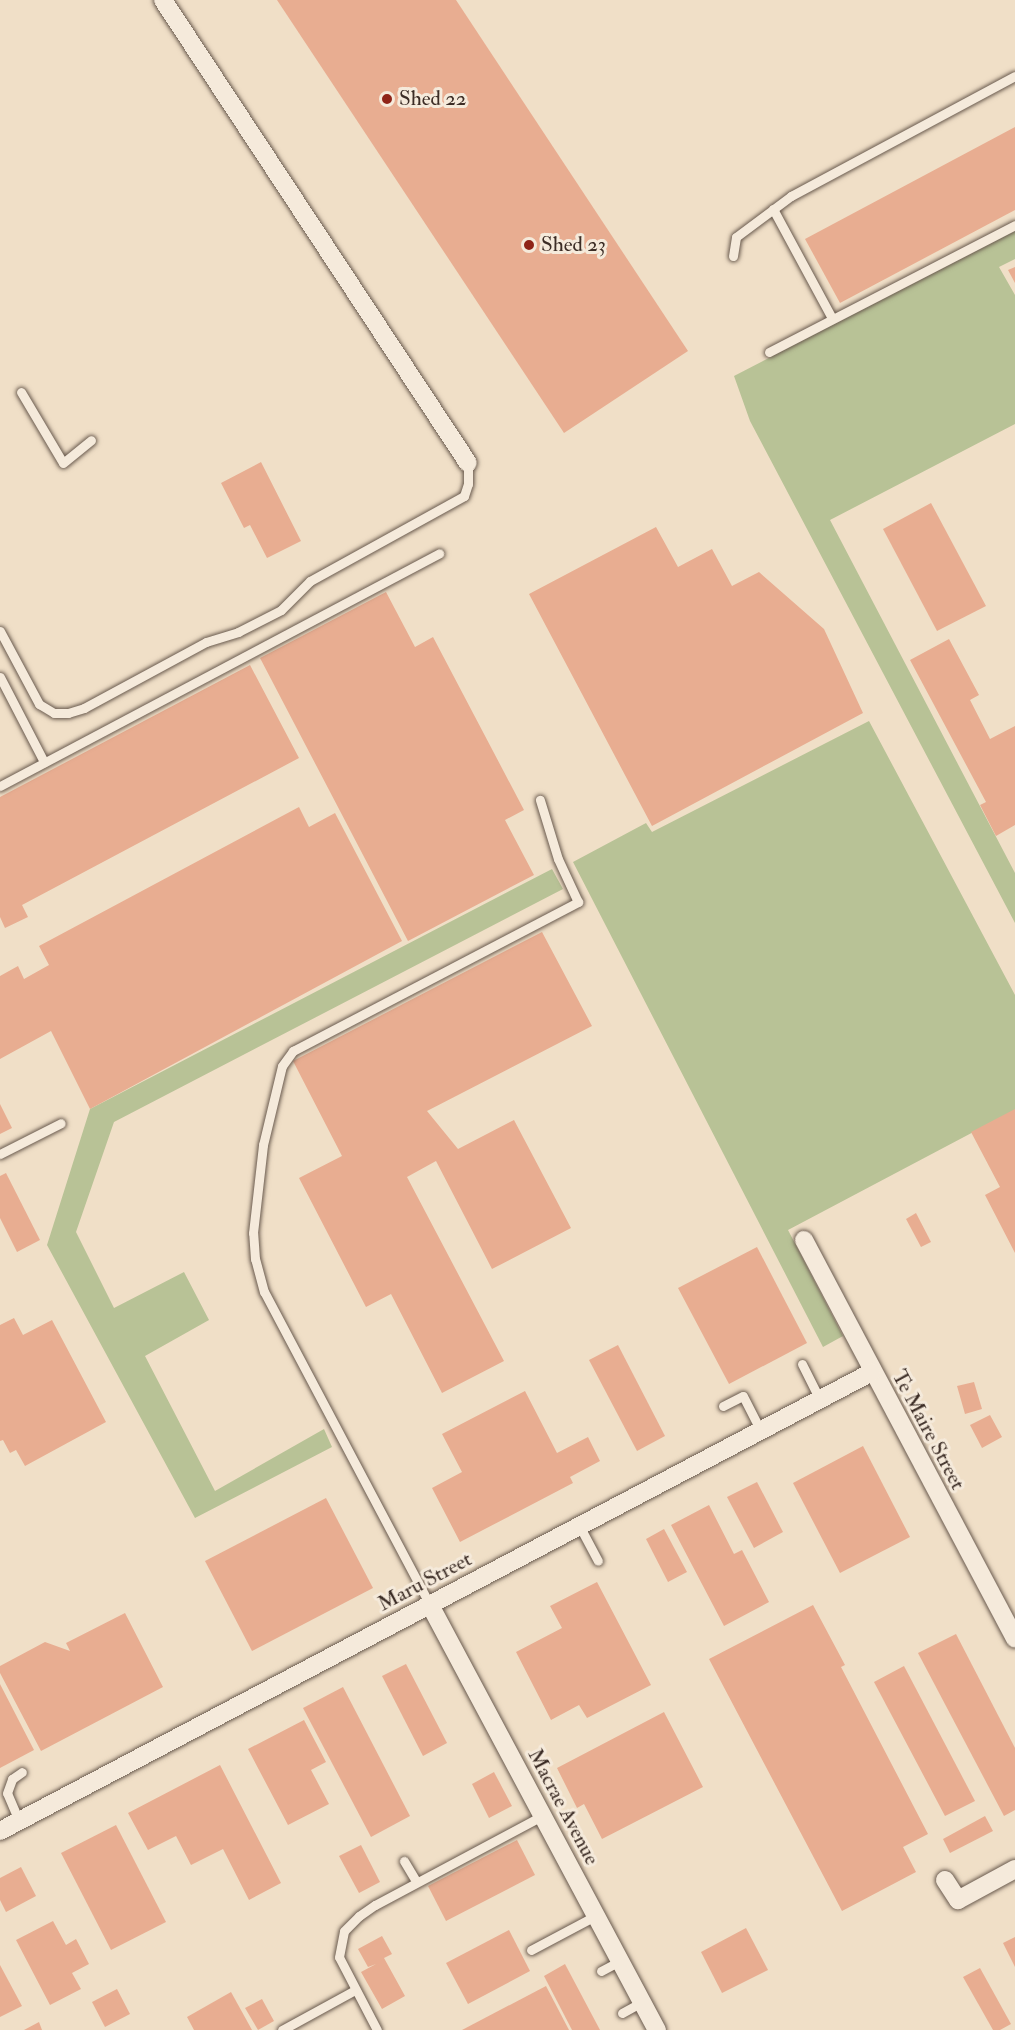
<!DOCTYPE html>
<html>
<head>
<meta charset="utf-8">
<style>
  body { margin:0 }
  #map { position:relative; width:1015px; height:2030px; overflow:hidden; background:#f0dfc7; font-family:"IM FELL Double Pica",serif }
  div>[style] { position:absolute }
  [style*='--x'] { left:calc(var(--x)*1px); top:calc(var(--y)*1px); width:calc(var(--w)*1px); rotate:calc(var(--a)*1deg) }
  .green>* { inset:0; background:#b8c296 }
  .building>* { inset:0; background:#e8ad91 }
  .roads { filter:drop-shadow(0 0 2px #695a4e) drop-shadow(0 0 2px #695a4e) }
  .lane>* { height:9px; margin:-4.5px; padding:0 4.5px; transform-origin:4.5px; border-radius:4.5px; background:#f5eadb }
  .street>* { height:18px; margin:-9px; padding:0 9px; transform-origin:9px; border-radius:9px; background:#f5eadb }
  .dots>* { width:16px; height:16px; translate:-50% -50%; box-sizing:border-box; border:3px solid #f5eadb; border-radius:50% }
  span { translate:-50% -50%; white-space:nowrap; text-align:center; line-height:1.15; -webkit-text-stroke:6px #f5eadb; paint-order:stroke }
  .poi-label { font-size:21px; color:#3c2d26 }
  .left { translate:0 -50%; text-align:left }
  .street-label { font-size:21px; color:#3c2d26 }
</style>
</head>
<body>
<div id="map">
  <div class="green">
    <div style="clip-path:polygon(1015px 231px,1015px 259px,999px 267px,1015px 295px,1015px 424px,830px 520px,1015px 873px,1015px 923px,750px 421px,734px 376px)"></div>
    <div style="clip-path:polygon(869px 721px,1015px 995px,1015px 1110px,788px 1230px,843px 1336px,823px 1347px,573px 862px,646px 823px,652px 832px)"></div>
    <div style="clip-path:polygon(552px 869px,563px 889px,114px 1122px,76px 1232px,114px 1308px,184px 1272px,209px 1320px,145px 1356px,215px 1491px,324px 1429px,332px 1447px,195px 1518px,47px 1245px,90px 1109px)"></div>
  </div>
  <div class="building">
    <div style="clip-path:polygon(277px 0,456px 0,688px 351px,564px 433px)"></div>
    <div style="clip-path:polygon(1015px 127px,1015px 210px,840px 303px,805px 239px)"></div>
    <div style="clip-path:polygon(1015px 267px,1015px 283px,1008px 270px)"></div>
    <div style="clip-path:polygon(261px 462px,301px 541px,267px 558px,250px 525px,244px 528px,221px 483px)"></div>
    <div style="clip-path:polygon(931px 503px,986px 606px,937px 631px,883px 529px)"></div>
    <div style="clip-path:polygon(656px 527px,678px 567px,712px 549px,732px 586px,759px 572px,824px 629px,863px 713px,652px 826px,529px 594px)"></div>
    <div style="clip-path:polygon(386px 592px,415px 647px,433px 637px,524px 810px,505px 820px,534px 875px,408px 941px,260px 658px)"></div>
    <div style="clip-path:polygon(949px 639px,979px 695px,970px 700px,990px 739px,1015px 726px,1015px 825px,996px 836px,980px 805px,986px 802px,910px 660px)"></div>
    <div style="clip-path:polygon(250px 665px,299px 758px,22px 905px,28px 917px,5px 928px,0 917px,0 797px)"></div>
    <div style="clip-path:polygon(299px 807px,309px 827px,335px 813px,402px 941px,90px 1109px,51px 1031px,0 1059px,0 976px,18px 966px,24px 979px,49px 965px,39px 946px)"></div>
    <div style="clip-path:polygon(542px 932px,592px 1026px,427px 1111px,458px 1149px,514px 1120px,571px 1228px,492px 1269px,436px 1161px,407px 1177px,504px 1361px,442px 1393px,391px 1294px,366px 1307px,299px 1178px,342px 1156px,293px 1061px)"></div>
    <div style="clip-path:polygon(0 1104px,12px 1128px,0 1134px)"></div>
    <div style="clip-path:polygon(1015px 1109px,1015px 1253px,985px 1195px,1000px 1187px,971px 1132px)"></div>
    <div style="clip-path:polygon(6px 1173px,40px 1240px,17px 1252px,0 1218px,0 1176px)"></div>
    <div style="clip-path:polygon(916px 1213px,931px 1242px,921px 1247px,906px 1219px)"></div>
    <div style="clip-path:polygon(757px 1247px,807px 1343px,729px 1384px,678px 1288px)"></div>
    <div style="clip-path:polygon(14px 1318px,23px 1335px,52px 1320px,106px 1422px,25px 1466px,16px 1450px,10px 1453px,3px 1440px,0 1441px,0 1325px)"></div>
    <div style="clip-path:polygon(618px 1345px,665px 1436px,637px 1451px,589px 1360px)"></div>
    <div style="clip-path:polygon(974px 1382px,982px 1409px,965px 1414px,957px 1386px)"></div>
    <div style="clip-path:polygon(525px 1391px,557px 1453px,588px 1437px,600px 1461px,570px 1477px,573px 1483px,460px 1542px,432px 1488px,462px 1472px,442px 1434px)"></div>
    <div style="clip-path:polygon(990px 1415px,1002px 1437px,982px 1448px,970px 1425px)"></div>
    <div style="clip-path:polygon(863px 1446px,910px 1537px,840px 1573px,793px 1483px)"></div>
    <div style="clip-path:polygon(757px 1482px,783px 1532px,754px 1548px,727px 1497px)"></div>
    <div style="clip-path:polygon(326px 1498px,373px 1588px,252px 1651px,205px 1561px)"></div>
    <div style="clip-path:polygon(709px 1505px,734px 1554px,742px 1550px,769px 1602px,724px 1626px,671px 1525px)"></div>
    <div style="clip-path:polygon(664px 1529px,687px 1572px,668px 1582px,646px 1539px)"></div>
    <div style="clip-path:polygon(597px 1582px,651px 1685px,587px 1718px,579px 1705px,551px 1720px,516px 1652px,562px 1628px,550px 1606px)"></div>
    <div style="clip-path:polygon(813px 1605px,845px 1665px,841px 1667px,928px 1834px,903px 1847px,916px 1872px,842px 1911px,709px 1659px)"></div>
    <div style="clip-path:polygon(125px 1613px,163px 1687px,41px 1751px,0 1673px,0 1666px,45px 1642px,70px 1651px,66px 1643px)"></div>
    <div style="clip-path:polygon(956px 1634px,1015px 1748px,1015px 1810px,1004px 1816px,918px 1653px)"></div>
    <div style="clip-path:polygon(406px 1664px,447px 1743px,423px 1756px,382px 1676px)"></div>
    <div style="clip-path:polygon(904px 1666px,975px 1801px,945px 1816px,874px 1682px)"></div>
    <div style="clip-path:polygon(0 1684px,34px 1750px,0 1768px)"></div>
    <div style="clip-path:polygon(343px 1687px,410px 1816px,371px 1837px,303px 1708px)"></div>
    <div style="clip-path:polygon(664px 1712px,703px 1787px,602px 1839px,584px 1804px,577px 1808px,557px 1768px)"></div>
    <div style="clip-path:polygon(304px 1720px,326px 1762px,311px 1770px,329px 1804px,288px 1825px,248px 1749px)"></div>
    <div style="clip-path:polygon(220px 1765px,281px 1883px,249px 1900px,223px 1849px,191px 1865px,176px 1836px,148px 1850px,128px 1813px)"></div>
    <div style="clip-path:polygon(494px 1772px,512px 1806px,489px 1818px,472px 1784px)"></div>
    <div style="clip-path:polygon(985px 1816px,993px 1831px,950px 1853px,943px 1839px)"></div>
    <div style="clip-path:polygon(116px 1825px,166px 1922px,111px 1950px,61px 1853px)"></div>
    <div style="clip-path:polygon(517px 1840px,535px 1875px,446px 1921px,428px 1886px)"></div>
    <div style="clip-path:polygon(361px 1845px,380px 1882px,359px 1893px,339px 1856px)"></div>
    <div style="clip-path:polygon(21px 1867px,36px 1896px,6px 1912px,0 1900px,0 1878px)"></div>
    <div style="clip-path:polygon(53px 1921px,66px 1945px,76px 1939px,89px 1964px,72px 1973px,81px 1989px,50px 2005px,16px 1940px)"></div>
    <div style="clip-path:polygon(746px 1928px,768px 1970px,722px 1993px,701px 1952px)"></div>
    <div style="clip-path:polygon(509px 1930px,530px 1971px,468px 2004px,446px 1963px)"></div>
    <div style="clip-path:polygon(382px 1936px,392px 1954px,384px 1958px,405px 1996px,382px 2009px,361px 1972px,376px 1964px,368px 1967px,358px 1949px)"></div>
    <div style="clip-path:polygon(1015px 1937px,1015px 1967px,1003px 1943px)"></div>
    <div style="clip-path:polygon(565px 1964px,600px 2030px,572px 2030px,544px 1976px)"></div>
    <div style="clip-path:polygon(0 1965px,22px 2006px,0 2017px)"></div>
    <div style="clip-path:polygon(980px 1968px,1011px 2024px,1000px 2030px,993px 2030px,963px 1977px)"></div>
    <div style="clip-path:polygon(546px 1986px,569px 2030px,462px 2030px)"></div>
    <div style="clip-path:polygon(117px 1989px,130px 2014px,105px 2027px,92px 2002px)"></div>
    <div style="clip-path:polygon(231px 1992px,252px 2030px,194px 2030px,187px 2017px)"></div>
    <div style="clip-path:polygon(262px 1999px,274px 2021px,258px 2030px,245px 2008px)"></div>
    <div style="clip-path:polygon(39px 2022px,42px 2030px,24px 2030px)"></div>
  </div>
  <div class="roads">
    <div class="lane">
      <div style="--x:773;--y:209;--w:124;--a:61.6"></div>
      <div style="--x:733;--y:256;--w:19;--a:-81"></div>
      <div style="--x:736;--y:237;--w:69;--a:-36.7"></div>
      <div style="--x:791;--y:196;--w:254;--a:-28.2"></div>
      <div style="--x:769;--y:352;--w:277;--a:-27.3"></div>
      <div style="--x:21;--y:392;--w:82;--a:59.4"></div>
      <div style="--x:63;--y:463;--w:36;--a:-39"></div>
      <div style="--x:0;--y:631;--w:83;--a:61.9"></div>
      <div style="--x:39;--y:704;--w:17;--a:31"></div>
      <div style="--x:54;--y:713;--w:14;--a:0"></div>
      <div style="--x:68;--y:713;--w:17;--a:-17"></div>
      <div style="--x:84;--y:708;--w:139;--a:-28.4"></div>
      <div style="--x:206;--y:642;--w:34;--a:-17"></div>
      <div style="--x:238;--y:632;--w:48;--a:-27.1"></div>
      <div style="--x:281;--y:610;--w:41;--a:-45"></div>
      <div style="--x:310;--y:581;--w:176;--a:-28.9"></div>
      <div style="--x:464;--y:496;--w:13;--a:-72"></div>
      <div style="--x:468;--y:484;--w:21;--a:-90"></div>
      <div style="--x:0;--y:677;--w:96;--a:62.6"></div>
      <div style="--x:0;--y:786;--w:497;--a:-27.9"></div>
      <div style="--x:0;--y:1154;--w:68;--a:-26.9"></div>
      <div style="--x:802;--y:1364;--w:40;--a:63.4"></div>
      <div style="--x:723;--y:1406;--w:22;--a:-27"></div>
      <div style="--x:743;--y:1396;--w:39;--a:63"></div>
      <div style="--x:580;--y:1527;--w:38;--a:62"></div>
      <div style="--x:430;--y:1605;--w:354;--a:-117.9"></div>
      <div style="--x:264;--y:1292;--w:34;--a:-105"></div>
      <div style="--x:255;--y:1259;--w:26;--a:-94"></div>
      <div style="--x:253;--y:1233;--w:89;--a:-83.5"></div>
      <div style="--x:263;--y:1145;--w:81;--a:-76.5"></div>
      <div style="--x:282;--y:1066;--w:19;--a:-54"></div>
      <div style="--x:293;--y:1051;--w:322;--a:-27.6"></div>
      <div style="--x:578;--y:902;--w:47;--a:-114.9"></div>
      <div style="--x:558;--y:859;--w:62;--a:-107"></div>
      <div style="--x:19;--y:1821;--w:30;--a:-113"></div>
      <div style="--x:7;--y:1793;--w:15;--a:-70"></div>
      <div style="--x:12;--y:1779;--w:12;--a:-35"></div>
      <div style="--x:404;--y:1861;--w:23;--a:59"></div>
      <div style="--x:531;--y:1950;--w:72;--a:-28"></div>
      <div style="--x:601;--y:1971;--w:21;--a:-28"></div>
      <div style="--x:622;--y:2013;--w:23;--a:-29"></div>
      <div style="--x:282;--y:2030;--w:83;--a:-28.7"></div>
      <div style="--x:377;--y:2030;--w:82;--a:-117.5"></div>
      <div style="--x:339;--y:1957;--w:26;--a:-79"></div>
      <div style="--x:344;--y:1931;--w:21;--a:-45"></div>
      <div style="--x:359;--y:1916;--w:19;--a:-35"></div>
      <div style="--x:375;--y:1905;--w:189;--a:-28.1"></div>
    </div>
    <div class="street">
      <div style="--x:163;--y:0;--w:554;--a:56.63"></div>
      <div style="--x:804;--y:1240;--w:451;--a:62.1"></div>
      <div style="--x:430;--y:1605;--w:482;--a:61.9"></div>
      <div style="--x:0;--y:1831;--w:985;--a:-27.76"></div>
      <div style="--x:945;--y:1880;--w:24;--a:57"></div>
      <div style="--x:958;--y:1900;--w:65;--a:-28.5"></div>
    </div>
  </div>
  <div class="dots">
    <div style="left:387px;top:99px;background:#8f2418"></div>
    <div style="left:529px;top:245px;background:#8f2418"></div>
  </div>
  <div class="poi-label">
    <span class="left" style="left:399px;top:99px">Shed 22</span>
    <span class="left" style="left:541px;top:245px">Shed 23</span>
  </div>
  <div class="street-label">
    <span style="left:928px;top:1430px;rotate:62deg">Te Maire Street</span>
    <span style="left:425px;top:1582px;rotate:-28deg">Maru Street</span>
    <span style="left:563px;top:1807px;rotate:62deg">Macrae Avenue</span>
  </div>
</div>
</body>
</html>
